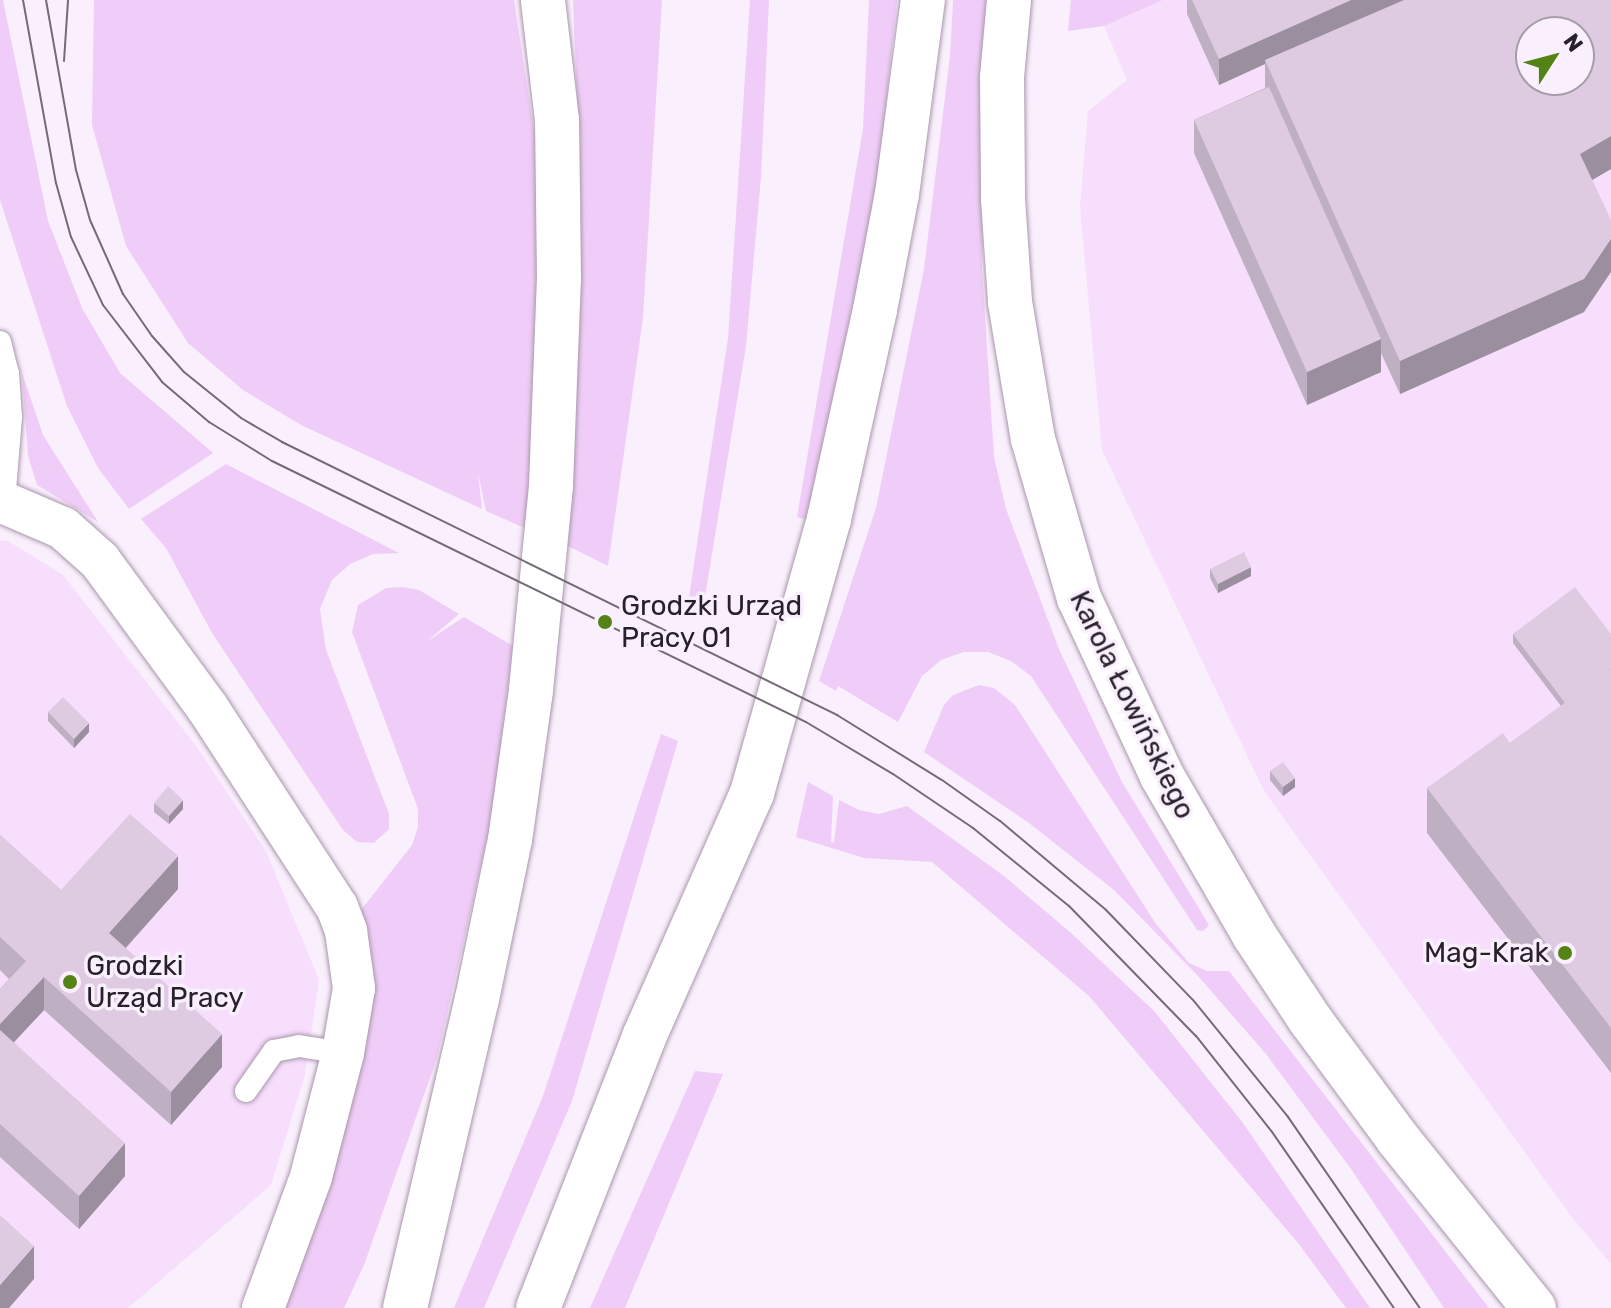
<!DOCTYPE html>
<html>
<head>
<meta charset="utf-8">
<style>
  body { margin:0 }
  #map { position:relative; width:1611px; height:1308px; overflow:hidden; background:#faeffd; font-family:Rubik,sans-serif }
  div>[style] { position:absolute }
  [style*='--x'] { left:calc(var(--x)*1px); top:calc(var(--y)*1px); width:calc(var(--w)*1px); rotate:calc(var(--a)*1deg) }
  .built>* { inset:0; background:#f7defc }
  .green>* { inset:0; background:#f0cdf8 }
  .roads { filter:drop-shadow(0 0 2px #a997ac) drop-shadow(0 0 2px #a997ac) }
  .lane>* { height:22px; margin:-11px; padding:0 11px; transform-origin:11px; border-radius:11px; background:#fff }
  .street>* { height:42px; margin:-21px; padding:0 21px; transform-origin:21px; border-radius:21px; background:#fff }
  .secondary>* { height:44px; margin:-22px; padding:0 22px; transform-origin:22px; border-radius:22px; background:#fff }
  .tram>* { height:2px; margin:-1px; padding:0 1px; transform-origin:1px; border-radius:1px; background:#736b76 }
  .wall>* { inset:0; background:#bfafc2 }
  .shaded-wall>* { inset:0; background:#9b8e9e }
  .building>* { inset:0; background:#decbe1 }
  .dots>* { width:22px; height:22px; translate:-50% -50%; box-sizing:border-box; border:4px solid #faeffd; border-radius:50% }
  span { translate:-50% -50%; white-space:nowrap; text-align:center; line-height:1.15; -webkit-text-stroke:7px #faeffd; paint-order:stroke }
  .poi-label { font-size:28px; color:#28212a }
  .left { translate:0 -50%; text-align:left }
  .right { translate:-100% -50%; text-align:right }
  .street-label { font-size:28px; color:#28212a }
  .north { position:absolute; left:1515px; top:16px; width:80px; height:80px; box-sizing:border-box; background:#faeffd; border:2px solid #a69da9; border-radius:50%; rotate:54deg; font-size:22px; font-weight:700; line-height:32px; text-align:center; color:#28212a }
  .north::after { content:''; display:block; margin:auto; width:28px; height:36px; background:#528314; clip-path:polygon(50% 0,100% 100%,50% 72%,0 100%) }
</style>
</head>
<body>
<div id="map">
  <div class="built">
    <div style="clip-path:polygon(evenodd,1163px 0,1611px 0,1611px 1264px,1571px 1216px,1264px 791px,1102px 450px,1080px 207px,1088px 111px,1127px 80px,1104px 26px,1163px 0,1531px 32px,1579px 32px,1579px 80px,1531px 80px,1531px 32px)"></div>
    <div style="clip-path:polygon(0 541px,8px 541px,63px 575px,197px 747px,266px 851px,319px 980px,305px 1074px,271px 1185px,128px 1308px,0 1308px)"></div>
  </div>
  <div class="green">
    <div style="clip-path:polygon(0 0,3px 0,48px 221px,82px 308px,120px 373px,213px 453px,129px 509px,98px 468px,67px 406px,0 200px)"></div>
    <div style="clip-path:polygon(94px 0,514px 0,537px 151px,539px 323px,529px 530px,486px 511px,478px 473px,482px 509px,301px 425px,243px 390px,188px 343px,126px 246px,92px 125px)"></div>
    <div style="clip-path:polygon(573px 0,662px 0,643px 318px,608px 566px,568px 546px,581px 201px)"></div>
    <div style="clip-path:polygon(750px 0,769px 0,761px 177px,746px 346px,704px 603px,689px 597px,728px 338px)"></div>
    <div style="clip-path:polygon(869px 0,897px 0,877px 191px,807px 520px,797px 517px,863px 129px)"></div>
    <div style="clip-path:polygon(953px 0,991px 0,986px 50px,982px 269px,994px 457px,1006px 509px,1059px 649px,1122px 782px,1209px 925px,1203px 931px,1197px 930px,1031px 676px,1011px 661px,988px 652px,964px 652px,941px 660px,922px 676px,898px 722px,838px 686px,836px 691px,819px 681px,876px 508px,924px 269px,950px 56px)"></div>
    <div style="clip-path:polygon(1071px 0,1163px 0,1104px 26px,1068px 31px)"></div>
    <div style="clip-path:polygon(22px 373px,43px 435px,98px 522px,37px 485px,28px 456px)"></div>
    <div style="clip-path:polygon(226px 464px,399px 553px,373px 554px,350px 564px,332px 580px,320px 609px,326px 650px,389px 814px,389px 829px,374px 843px,357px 842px,343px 830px,212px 633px,166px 548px,141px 519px)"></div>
    <div style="clip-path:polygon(403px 587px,419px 590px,459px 614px,426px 642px,464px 617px,513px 646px,492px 816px,437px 1058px,364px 1265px,344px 1308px,279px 1308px,358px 1077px,370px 1022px,374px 976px,361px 910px,412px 845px,418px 827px,418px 809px,352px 632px,358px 605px,386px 588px)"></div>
    <div style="clip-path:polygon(979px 685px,994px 688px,1015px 705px,1156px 924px,1189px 963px,1207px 971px,1229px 971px,1489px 1308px,1444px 1308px,1351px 1169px,1266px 1054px,1198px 976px,1114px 890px,1029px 823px,924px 752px,944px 705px,953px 695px)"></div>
    <div style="clip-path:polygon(661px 734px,678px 741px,572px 1101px,484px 1308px,454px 1308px,543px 1096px)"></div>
    <div style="clip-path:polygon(808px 782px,833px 796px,831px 842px,834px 843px,839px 800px,859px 810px,879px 814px,907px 806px,1004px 876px,1071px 933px,1155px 1012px,1243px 1123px,1370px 1308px,1346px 1308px,1298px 1243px,1089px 996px,932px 862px,864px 858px,796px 837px)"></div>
    <div style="clip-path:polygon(695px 1071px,723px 1074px,625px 1308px,590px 1308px)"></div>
  </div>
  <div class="roads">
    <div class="lane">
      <div style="--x:0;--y:342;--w:32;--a:76"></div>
      <div style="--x:8;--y:373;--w:44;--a:86.1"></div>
      <div style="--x:11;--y:417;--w:85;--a:94.7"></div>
      <div style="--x:246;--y:1091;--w:49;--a:-55"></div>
      <div style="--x:274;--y:1051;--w:25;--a:-11"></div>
      <div style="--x:299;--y:1046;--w:45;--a:9"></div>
    </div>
    <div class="street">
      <div style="--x:0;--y:501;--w:69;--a:23.2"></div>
      <div style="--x:63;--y:528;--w:50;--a:41.7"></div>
      <div style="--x:100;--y:561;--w:181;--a:53.8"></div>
      <div style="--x:207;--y:707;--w:239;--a:57"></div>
      <div style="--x:337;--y:907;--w:26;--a:69"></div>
      <div style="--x:346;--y:931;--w:58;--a:82"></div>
      <div style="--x:354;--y:988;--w:66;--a:99.6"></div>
      <div style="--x:343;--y:1053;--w:128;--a:104.5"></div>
      <div style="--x:311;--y:1177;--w:140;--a:110.1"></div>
    </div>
    <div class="secondary">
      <div style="--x:1009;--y:0;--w:77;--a:95.2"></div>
      <div style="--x:1002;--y:77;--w:122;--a:89.5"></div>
      <div style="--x:1003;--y:199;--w:103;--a:86.1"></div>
      <div style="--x:1010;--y:302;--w:139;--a:80.5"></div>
      <div style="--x:1033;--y:439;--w:166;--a:73.9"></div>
      <div style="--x:1079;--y:598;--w:196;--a:65"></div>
      <div style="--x:1162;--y:776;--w:184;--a:59.9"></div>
      <div style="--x:1254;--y:935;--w:103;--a:56.5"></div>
      <div style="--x:1311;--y:1021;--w:147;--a:53.6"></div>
      <div style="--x:1398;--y:1139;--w:217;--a:51.2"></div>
      <div style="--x:405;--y:1308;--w:317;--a:-76.9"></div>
      <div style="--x:477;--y:999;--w:162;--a:-78.3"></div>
      <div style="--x:510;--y:840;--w:151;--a:-82"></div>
      <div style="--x:531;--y:690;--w:206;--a:-84.4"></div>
      <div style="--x:551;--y:485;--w:205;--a:-87.8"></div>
      <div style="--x:559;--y:280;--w:160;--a:-90.7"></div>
      <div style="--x:557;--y:120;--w:121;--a:-96.7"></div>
      <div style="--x:538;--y:1308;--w:291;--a:-68.6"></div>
      <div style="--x:644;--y:1037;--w:267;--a:-66.1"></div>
      <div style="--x:752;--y:793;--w:285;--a:-74.3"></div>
      <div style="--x:829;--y:519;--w:214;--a:-77.6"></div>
      <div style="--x:875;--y:310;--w:118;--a:-79.3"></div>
      <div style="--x:897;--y:194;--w:196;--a:-82.4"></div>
    </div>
  </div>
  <div class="tram">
    <div style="--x:23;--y:0;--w:186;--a:79.8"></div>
    <div style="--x:56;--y:183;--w:56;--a:74.5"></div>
    <div style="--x:71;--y:237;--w:75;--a:64.8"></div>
    <div style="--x:103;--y:305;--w:97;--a:52.5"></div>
    <div style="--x:162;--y:382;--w:62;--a:40.4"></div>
    <div style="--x:209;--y:422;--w:74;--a:31.8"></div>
    <div style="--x:272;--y:461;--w:594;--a:26.05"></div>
    <div style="--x:806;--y:722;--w:101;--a:30.9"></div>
    <div style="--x:893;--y:774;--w:97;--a:34"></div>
    <div style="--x:973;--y:828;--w:124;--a:39.1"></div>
    <div style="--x:1069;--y:906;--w:182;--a:45.7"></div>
    <div style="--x:1196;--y:1036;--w:122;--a:51.6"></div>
    <div style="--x:1272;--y:1132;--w:214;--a:55.3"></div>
    <div style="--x:46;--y:0;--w:173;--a:80"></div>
    <div style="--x:76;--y:170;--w:52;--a:74.4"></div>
    <div style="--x:90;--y:220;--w:81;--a:66"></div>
    <div style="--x:123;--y:294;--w:51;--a:55.4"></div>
    <div style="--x:152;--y:336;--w:48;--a:48.4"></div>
    <div style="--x:184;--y:372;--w:73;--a:38.9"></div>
    <div style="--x:241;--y:418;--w:48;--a:30.3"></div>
    <div style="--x:282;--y:442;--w:619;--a:26.19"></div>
    <div style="--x:837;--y:715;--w:123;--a:31.8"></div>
    <div style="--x:942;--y:780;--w:71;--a:35.3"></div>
    <div style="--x:1000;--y:821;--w:138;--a:40"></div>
    <div style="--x:1106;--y:910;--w:125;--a:46"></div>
    <div style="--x:1193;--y:1000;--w:151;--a:50.9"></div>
    <div style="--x:1288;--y:1117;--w:232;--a:55.4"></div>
    <div style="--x:64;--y:61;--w:61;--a:-86.2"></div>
  </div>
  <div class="wall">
    <div style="clip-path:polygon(1187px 0,1611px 0,1611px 169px,1592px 180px,1584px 312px,1400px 394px,1381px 353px,1381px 372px,1307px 405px,1194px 153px,1194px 120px,1265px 88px,1265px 64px,1219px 85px,1187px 14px)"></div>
    <div style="clip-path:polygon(1210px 569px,1251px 576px,1218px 593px,1210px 578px)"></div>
    <div style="clip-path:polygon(1513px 634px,1611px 634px,1611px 1073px,1427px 833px,1427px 788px,1510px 743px,1561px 706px,1513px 643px)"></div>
    <div style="clip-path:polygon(48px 712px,89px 732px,74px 748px,48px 721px)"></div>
    <div style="clip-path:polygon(1270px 771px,1295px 787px,1283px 796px,1270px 780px)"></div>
    <div style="clip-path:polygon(154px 803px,183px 809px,169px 824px,154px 812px)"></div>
    <div style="clip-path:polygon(0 835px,61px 890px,178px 889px,126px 948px,222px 1067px,171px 1125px,44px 1010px,14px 1042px,125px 1176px,79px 1229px,0 1157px,0 989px,9px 979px,0 970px)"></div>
  </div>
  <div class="shaded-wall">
    <div style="clip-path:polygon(1351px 0,1409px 0,1265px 60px,1265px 64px,1219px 85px,1219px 59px)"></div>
    <div style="clip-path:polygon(1611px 136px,1611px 169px,1580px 187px,1580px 154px)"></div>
    <div style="clip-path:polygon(1611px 239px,1611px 272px,1584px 312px,1400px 394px,1400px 361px)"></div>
    <div style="clip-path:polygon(1381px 339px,1381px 372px,1307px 405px,1307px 372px)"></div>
    <div style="clip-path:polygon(1251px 567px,1251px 576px,1218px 593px,1218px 584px)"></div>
    <div style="clip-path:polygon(89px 723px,89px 732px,74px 748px,74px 739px)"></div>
    <div style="clip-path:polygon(1295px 778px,1295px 787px,1283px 796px,1283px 787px)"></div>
    <div style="clip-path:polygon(183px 800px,183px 809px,169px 824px,169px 816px)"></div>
    <div style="clip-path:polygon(178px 856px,178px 889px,109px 966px,109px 933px)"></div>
    <div style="clip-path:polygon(44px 977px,44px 1010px,0 1057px,0 1024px)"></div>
    <div style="clip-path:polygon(222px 1034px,222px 1067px,171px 1125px,171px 1092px)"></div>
    <div style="clip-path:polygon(125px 1143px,125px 1176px,79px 1229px,79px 1196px)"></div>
    <div style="clip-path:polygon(34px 1246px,34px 1279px,9px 1308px,0 1308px,0 1285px)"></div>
  </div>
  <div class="building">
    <div style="clip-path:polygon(1192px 0,1351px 0,1219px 59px)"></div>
    <div style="clip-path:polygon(evenodd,1404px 0,1611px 0,1611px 136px,1580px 154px,1611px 220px,1611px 239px,1584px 279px,1400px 361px,1265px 60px,1404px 0,1531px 32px,1579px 32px,1579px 80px,1531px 80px,1531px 32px)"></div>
    <div style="clip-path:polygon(1269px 87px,1381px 339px,1307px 372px,1194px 120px)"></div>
    <div style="clip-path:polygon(1244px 552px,1251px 567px,1218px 584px,1210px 569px)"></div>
    <div style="clip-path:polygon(1575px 587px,1611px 634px,1611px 669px,1565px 703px,1513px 634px)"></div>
    <div style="clip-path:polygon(1611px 669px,1611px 1028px,1427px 788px,1503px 733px,1510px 743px)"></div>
    <div style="clip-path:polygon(63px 697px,89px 723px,74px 739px,48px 712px)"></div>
    <div style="clip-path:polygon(1283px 762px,1295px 778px,1283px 787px,1270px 771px)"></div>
    <div style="clip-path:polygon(168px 786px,183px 800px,169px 816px,154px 803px)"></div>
    <div style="clip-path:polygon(130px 814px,178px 856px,109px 933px,222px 1034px,171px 1092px,44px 977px,0 1024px,0 989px,26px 961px,0 937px,0 835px,61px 890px)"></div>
    <div style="clip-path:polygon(0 1030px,125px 1143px,79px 1196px,0 1124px)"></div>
    <div style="clip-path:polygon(0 1215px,34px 1246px,0 1285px)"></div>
  </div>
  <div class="dots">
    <div style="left:605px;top:622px;background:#528314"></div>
    <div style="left:1565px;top:953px;background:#528314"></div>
    <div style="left:70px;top:982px;background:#528314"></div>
  </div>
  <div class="poi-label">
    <span class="left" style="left:621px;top:622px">Grodzki Urząd<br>Pracy 01</span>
    <span class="right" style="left:1549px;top:953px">Mag-Krak</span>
    <span class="left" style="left:86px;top:982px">Grodzki<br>Urząd Pracy</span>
  </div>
  <div class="street-label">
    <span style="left:1132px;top:705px;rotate:64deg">Karola Łowińskiego</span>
  </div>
  <div class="north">N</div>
</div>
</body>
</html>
